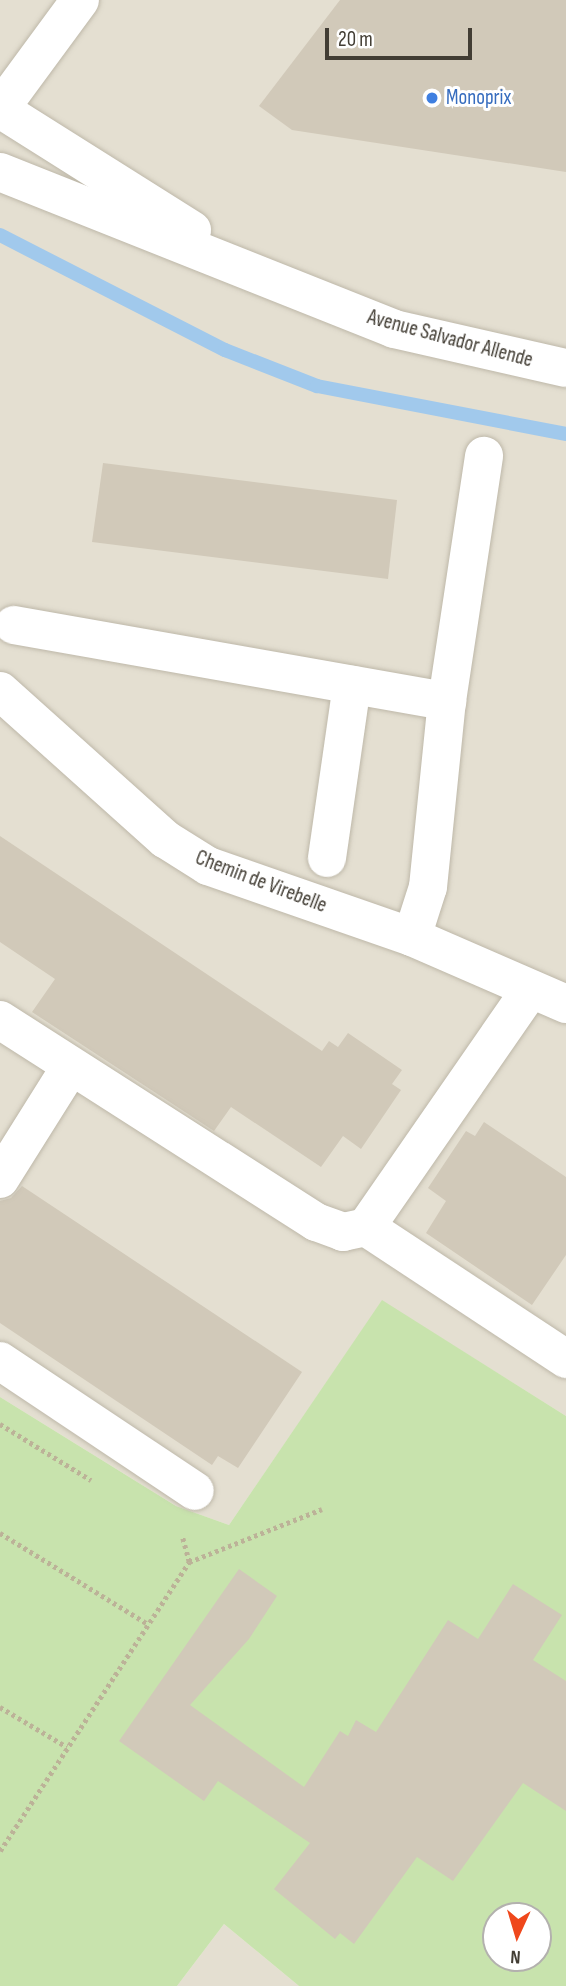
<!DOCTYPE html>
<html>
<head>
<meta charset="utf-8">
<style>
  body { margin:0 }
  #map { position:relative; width:566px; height:1986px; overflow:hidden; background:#f1ede3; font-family:"Sofia Sans Condensed",sans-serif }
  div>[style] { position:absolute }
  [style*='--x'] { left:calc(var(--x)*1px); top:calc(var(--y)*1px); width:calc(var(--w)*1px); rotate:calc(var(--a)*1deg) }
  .residential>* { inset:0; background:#e4dfd1 }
  .green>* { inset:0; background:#c8e3ad }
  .stream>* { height:14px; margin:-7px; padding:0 7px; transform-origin:7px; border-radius:7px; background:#a1c9ec }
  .building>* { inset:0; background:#d1c9b9 }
  .path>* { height:4.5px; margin-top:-2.25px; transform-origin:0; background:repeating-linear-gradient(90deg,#bcb298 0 3.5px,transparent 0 7px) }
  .roads { filter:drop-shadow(0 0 2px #beb8a9) drop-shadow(0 0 2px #beb8a9) }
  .minor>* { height:38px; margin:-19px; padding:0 19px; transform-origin:19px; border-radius:19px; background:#fff }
  .dots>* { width:19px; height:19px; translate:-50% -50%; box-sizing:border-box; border:4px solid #fff; border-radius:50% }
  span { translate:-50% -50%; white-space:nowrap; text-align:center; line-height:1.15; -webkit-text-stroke:6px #fff; paint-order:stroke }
  .shop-label { font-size:21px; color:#366cbe }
  .left { translate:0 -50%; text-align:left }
  .street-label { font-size:21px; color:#423d34 }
  .north { position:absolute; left:482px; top:1902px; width:70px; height:70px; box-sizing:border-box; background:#fff; border:2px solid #b3b1ae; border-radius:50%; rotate:184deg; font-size:19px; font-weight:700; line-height:28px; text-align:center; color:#423d34 }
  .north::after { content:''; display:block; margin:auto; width:24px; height:32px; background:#ef481c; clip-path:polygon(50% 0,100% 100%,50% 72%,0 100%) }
  .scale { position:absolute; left:325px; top:28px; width:147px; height:32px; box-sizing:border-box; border:4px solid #423d34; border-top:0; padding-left:9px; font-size:21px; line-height:24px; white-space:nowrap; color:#423d34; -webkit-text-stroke:5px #fff; paint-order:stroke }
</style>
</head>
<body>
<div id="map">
  <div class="residential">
    <div style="clip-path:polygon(0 0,566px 0,566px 1416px,382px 1301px,229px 1525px,176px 1506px,0 1397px)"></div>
    <div style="clip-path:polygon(224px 1924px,299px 1986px,177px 1986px)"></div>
  </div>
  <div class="green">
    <div style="clip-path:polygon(evenodd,382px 1300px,566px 1416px,566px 1986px,299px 1986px,224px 1924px,177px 1986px,0 1986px,0 1397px,176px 1506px,229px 1525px,382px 1300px,496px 1916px,538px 1916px,538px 1958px,496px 1958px,496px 1916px)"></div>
  </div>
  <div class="stream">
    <div style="--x:0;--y:235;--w:253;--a:27.1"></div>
    <div style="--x:225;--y:350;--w:99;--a:21.4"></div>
    <div style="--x:317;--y:386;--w:254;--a:10.9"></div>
  </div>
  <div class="building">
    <div style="clip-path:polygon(340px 0,566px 0,566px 172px,292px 130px,259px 106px)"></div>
    <div style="clip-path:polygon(103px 463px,397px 500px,388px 579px,92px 542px)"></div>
    <div style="clip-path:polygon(0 836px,322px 1051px,329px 1041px,338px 1047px,348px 1033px,402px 1070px,392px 1084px,401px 1090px,361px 1149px,343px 1136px,321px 1167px,231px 1107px,214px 1131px,32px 1012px,55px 979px,0 942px)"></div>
    <div style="clip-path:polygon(484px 1122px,566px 1177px,566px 1255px,532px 1305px,426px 1233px,446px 1201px,428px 1188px,466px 1131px,475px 1136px)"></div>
    <div style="clip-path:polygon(22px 1186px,302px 1372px,238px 1468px,218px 1456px,212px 1465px,0 1323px,0 1201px,11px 1198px)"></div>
    <div style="clip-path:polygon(239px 1569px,277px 1596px,249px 1639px,190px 1705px,304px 1787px,340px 1731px,348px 1736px,356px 1720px,376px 1732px,448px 1620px,478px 1639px,513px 1584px,562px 1615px,533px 1660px,566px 1681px,566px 1811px,523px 1783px,453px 1881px,417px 1857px,354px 1944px,340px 1933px,335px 1939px,274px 1889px,310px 1843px,218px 1781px,204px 1801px,119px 1741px)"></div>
  </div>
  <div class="path">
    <div style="--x:0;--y:1424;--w:107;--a:31.6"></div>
    <div style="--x:0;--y:1533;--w:174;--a:31.6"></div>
    <div style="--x:189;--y:1562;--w:143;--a:-21.7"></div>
    <div style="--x:0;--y:1707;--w:78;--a:30.8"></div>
    <div style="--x:0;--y:1851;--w:345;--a:-56.8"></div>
    <div style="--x:189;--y:1562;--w:27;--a:-105"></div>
  </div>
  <div class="roads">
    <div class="minor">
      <div style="--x:0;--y:109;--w:227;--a:32.2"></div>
      <div style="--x:0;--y:109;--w:135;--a:-53.7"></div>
      <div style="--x:0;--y:172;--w:424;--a:21.7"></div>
      <div style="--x:394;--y:329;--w:176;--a:12.8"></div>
      <div style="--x:14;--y:625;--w:440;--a:10"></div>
      <div style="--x:0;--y:691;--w:222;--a:41.9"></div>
      <div style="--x:165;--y:839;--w:51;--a:32.1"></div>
      <div style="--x:208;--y:866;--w:216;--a:19.2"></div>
      <div style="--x:412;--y:937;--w:168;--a:23.5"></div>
      <div style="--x:327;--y:858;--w:175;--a:-81.8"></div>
      <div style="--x:412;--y:937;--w:52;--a:-72.3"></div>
      <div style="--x:428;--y:887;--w:187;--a:-84.2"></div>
      <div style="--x:447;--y:701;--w:248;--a:-81.4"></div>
      <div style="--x:0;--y:1020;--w:375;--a:32.6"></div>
      <div style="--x:316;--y:1222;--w:29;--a:20"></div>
      <div style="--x:343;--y:1232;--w:24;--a:-12"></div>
      <div style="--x:366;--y:1227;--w:288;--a:-55.3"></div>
      <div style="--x:0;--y:1179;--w:133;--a:-57.9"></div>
      <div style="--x:366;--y:1227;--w:240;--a:33.4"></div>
      <div style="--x:0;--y:1361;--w:234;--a:33.7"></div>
    </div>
  </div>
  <div class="dots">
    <div style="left:432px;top:98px;background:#3f7fe0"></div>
  </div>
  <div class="shop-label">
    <span class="left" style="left:446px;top:98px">Monoprix</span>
  </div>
  <div class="street-label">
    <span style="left:450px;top:339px;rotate:15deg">Avenue Salvador Allende</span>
    <span style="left:261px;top:882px;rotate:21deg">Chemin de Virebelle</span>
  </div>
  <div class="north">N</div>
  <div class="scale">20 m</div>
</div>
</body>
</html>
